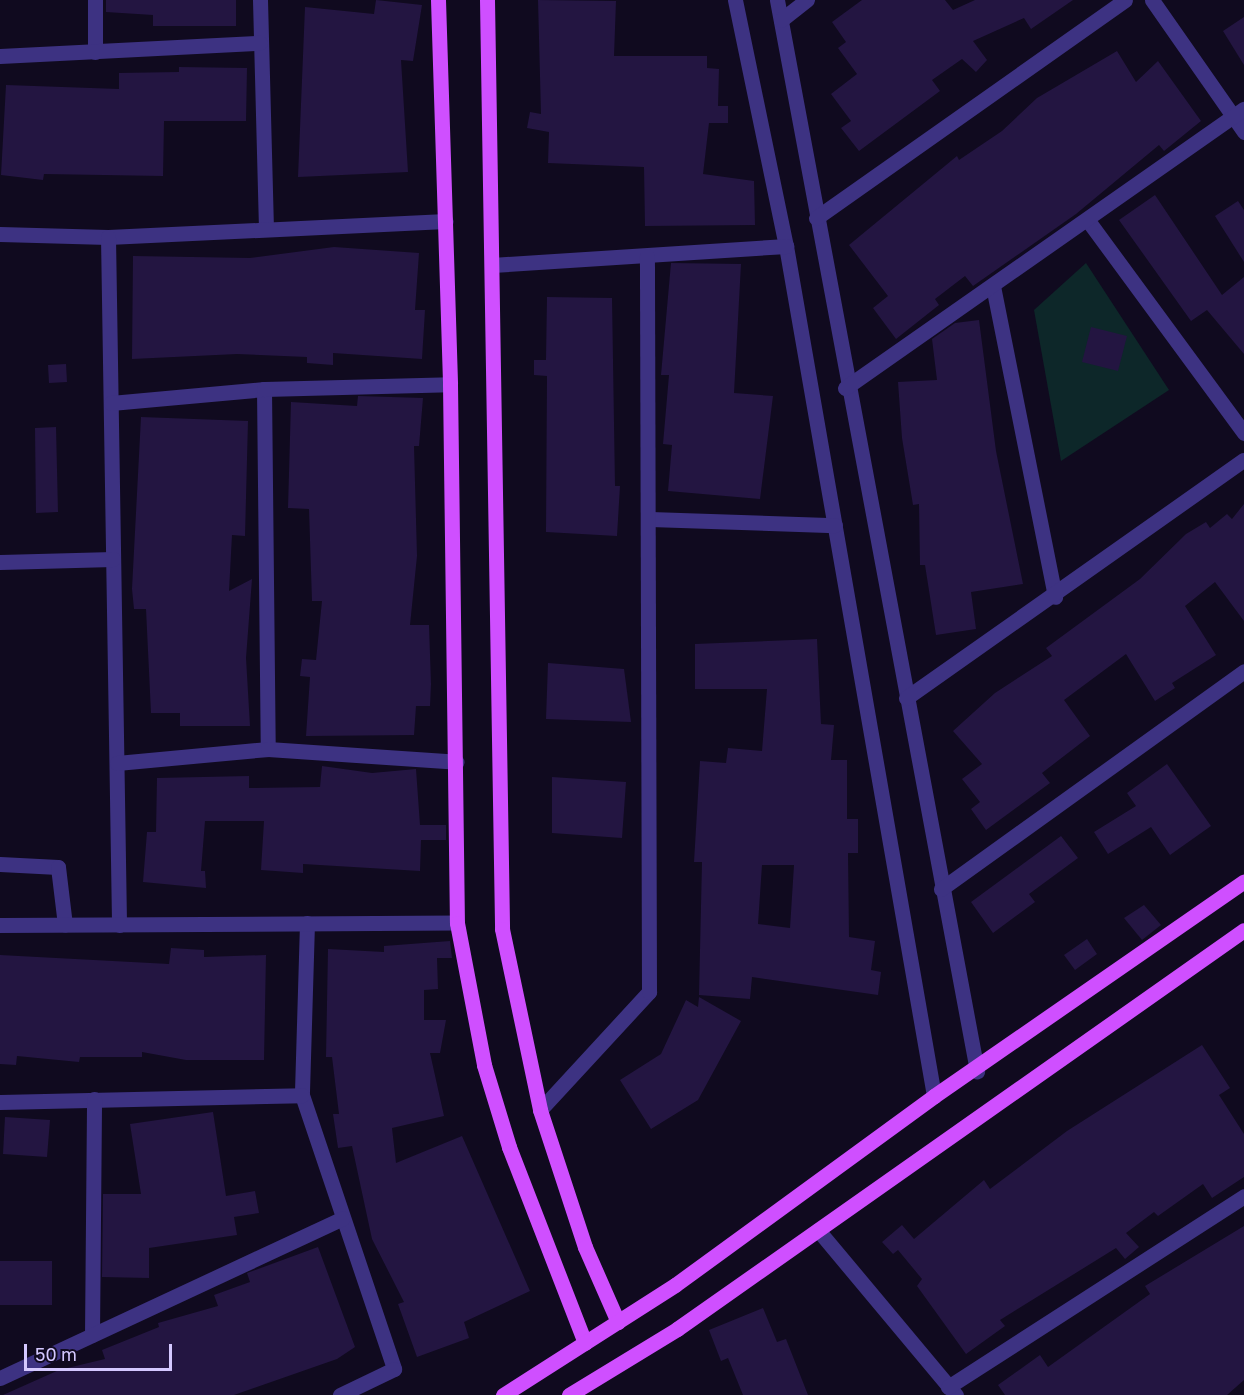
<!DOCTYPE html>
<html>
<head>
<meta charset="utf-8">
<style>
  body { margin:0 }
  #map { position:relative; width:1244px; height:1395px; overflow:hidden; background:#100a1f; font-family:"Golos Text",sans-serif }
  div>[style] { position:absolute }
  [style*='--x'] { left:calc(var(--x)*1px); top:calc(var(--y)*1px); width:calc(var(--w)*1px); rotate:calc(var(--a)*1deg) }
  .green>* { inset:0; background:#0d2729 }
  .building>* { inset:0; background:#231541 }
  .minor>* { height:15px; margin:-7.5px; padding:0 7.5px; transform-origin:7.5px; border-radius:7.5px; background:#3d3282 }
  .major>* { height:15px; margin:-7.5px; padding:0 7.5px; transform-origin:7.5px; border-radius:7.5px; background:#cf4fff }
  span { translate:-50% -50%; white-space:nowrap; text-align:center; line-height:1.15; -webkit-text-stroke:6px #100a1f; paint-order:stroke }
  .scale { position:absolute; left:24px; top:1344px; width:148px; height:27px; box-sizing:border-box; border:3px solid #d4c8ff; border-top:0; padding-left:8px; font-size:18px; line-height:21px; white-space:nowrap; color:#d4c8ff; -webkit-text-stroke:4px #100a1f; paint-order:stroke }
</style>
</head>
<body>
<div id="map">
  <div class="green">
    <div style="clip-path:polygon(1086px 263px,1169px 390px,1061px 461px,1034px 310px)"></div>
  </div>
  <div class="building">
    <div style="clip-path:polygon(106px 0,236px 0,236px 26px,153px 26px,153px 15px,106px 12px)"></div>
    <div style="clip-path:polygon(376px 0,422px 5px,413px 61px,401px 60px,408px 172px,298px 177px,305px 7px,374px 14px)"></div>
    <div style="clip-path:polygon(538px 0,616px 1px,614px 56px,707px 56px,707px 68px,719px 69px,718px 106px,728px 106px,728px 123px,709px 123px,703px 174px,754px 181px,755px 225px,645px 226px,644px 167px,548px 163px,549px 132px,527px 128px,530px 112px,541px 114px)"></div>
    <div style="clip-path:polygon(862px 0,945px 0,953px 10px,975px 0,1073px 0,1031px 29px,1024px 18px,973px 41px,987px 60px,976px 72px,962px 59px,932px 80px,940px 91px,859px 151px,841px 128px,851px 121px,831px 94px,857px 74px,838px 48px,846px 42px,832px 22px)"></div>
    <div style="clip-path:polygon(1244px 17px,1244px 65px,1223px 31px)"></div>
    <div style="clip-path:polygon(1117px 51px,1136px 82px,1158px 61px,1201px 121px,1164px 151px,1159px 145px,1076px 214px,973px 286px,965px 276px,935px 299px,939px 305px,896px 339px,873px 308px,888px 296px,849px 245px,957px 156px,959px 160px,1002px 131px,1037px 98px)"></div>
    <div style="clip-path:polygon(179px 67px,247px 68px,246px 121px,164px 121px,163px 176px,44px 174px,43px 180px,1px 175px,6px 85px,119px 89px,119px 73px,179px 72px)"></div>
    <div style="clip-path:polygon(1155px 195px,1222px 295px,1244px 277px,1244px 354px,1207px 310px,1191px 321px,1119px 220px)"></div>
    <div style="clip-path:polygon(1238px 201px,1244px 210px,1244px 262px,1215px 216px)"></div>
    <div style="clip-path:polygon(334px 247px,419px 253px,415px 310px,425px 310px,422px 359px,333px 353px,333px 365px,307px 363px,307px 357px,237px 354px,132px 359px,133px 256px,250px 258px)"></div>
    <div style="clip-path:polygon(671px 263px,741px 264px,734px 393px,773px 396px,760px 499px,668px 491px,672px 445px,663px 444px,669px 375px,661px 375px)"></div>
    <div style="clip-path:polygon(547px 297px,612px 298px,615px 486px,620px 486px,617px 536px,546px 532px,547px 376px,534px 375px,534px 360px,546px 360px)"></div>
    <div style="clip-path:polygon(979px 320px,996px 451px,1023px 584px,971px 592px,976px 629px,936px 635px,925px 565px,920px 565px,919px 504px,913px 505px,902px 438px,898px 382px,937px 380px,932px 339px,955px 323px)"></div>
    <div style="clip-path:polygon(1091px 327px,1127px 336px,1118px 371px,1082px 362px)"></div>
    <div style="clip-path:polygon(66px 364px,67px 382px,49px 383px,48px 365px)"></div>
    <div style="clip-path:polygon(358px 396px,423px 398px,419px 446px,414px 446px,417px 556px,410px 625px,429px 625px,431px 684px,430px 706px,416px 706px,414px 735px,306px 736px,310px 677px,300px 676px,302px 659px,316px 660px,322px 601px,312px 601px,309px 509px,288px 508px,291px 402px,357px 406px)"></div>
    <div style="clip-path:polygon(141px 417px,248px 421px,245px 536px,232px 535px,229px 591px,252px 579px,246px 658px,250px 726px,180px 726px,180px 713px,151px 713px,146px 609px,134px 609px,132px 589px)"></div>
    <div style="clip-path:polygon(56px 427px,58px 512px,36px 513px,35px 428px)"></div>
    <div style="clip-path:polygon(1244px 504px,1244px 621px,1215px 582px,1185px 606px,1216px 655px,1172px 683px,1175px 688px,1155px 701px,1126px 654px,1064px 700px,1090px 736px,1042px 773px,1050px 783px,986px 830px,971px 809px,980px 802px,962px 779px,982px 764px,953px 731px,995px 693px,1052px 656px,1046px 648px,1140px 579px,1186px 534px,1206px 522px,1210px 528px,1227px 514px,1232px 519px)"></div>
    <div style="clip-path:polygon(evenodd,817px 639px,821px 724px,834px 725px,831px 760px,847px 760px,847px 819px,858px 819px,858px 853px,848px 853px,849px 937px,875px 941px,871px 970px,881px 972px,878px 995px,752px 977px,750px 999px,699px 995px,702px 862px,694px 862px,700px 761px,726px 763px,728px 748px,762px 751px,767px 689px,695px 689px,695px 644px,817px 639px,762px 865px,794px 865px,790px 928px,758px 924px,762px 865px)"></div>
    <div style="clip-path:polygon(548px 663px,624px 669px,631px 722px,546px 719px)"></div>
    <div style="clip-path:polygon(1167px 764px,1211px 826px,1170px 855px,1151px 827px,1108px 854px,1094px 832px,1136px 806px,1127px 793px)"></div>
    <div style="clip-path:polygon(322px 766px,372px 773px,416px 769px,420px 825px,446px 825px,446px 840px,421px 840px,420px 871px,303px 864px,303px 873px,261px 870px,264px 821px,205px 821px,201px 871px,205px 871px,206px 888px,143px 882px,147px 832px,156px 832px,157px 778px,249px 776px,249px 788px,320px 787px)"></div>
    <div style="clip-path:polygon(552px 777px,626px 782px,622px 838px,552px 833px)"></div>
    <div style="clip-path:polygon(1061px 836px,1078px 858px,1029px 894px,1035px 902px,993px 933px,971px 902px)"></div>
    <div style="clip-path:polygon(1144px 905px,1161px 925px,1142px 940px,1124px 918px)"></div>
    <div style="clip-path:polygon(1087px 939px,1097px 954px,1075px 970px,1064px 955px)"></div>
    <div style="clip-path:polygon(450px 941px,452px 958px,437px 958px,438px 989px,424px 990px,424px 1020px,446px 1020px,440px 1053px,430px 1053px,444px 1116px,392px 1128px,396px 1163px,462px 1136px,530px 1291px,464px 1322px,469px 1338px,417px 1357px,398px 1304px,404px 1302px,372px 1239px,352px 1146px,338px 1148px,333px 1114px,339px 1114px,332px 1057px,326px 1057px,328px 949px,384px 952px,384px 946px)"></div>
    <div style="clip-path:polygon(171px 948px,204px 950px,204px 957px,266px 955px,264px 1060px,186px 1060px,142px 1052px,142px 1057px,80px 1057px,79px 1062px,17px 1056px,16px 1065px,0 1064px,0 955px,169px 964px)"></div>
    <div style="clip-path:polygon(699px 997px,741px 1021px,698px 1100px,651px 1129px,620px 1080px,661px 1054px,686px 1000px,698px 1007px)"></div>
    <div style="clip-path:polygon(1202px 1045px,1230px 1088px,1219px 1095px,1244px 1134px,1244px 1177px,1212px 1198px,1203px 1184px,1158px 1216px,1154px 1212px,1126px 1233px,1139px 1247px,1125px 1259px,1116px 1248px,1000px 1320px,1005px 1326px,966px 1354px,917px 1286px,922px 1279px,898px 1250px,893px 1254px,882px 1242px,902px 1225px,914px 1239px,984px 1180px,990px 1189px,1067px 1131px)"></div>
    <div style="clip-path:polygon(213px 1112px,226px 1196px,255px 1191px,259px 1213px,234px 1217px,237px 1235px,149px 1248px,149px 1278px,102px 1277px,103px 1194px,141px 1194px,130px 1124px)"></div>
    <div style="clip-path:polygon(5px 1117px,50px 1120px,47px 1157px,3px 1154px)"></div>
    <div style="clip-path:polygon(1244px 1226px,1244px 1380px,1227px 1395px,1005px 1395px,998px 1385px,1040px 1355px,1048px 1367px,1150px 1294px,1145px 1286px)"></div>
    <div style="clip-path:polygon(318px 1247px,355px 1347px,337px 1359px,234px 1395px,3px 1395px,59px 1370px,105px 1359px,102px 1350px,159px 1327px,158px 1323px,218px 1306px,214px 1295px,250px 1282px,247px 1273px)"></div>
    <div style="clip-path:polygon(0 1261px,52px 1261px,52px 1305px,0 1305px)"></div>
    <div style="clip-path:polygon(763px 1308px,777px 1342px,786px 1339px,808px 1395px,743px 1395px,728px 1358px,721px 1361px,709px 1330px)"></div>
  </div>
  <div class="minor">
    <div style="--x:95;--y:0;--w:52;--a:90"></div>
    <div style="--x:260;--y:0;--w:225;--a:88.5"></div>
    <div style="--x:735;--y:0;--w:251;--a:78.3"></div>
    <div style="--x:786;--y:246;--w:863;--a:80.12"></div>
    <div style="--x:777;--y:0;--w:1090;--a:79.42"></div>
    <div style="--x:1152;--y:0;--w:161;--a:55.1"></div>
    <div style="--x:781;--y:20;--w:33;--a:-38"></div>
    <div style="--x:0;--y:56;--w:260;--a:-2.9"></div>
    <div style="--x:816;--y:218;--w:378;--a:-35.2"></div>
    <div style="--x:1089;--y:222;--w:262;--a:53.7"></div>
    <div style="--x:0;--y:234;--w:108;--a:1.6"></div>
    <div style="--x:108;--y:237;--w:338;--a:-2.7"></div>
    <div style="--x:108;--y:237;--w:688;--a:89.08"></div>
    <div style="--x:492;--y:265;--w:295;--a:-3.7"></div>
    <div style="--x:993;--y:286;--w:317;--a:78.7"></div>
    <div style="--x:845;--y:388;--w:487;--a:-35"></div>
    <div style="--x:264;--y:389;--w:360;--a:89.4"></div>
    <div style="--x:111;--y:403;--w:154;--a:-5.2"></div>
    <div style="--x:264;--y:389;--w:186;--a:-1.5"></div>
    <div style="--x:650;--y:519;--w:185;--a:1.9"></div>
    <div style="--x:0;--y:562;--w:113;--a:-1.5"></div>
    <div style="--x:906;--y:698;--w:413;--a:-35.2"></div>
    <div style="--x:117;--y:763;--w:152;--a:-5.3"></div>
    <div style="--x:268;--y:749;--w:189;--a:3.9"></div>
    <div style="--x:0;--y:864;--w:58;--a:3"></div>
    <div style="--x:58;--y:867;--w:58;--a:83.1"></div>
    <div style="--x:941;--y:889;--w:373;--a:-35.7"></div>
    <div style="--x:307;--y:923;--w:172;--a:91.7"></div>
    <div style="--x:302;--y:1095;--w:289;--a:71.4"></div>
    <div style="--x:394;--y:1369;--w:60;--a:154.3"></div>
    <div style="--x:0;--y:925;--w:457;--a:-0.3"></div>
    <div style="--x:0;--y:1102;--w:302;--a:-1.3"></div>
    <div style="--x:540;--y:1110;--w:161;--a:-47.3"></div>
    <div style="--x:649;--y:992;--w:736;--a:-90.16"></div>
    <div style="--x:818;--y:1230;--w:215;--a:50.1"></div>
    <div style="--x:92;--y:1335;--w:236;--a:-89.5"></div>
    <div style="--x:0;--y:1378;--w:378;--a:-25"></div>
    <div style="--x:948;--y:1387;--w:352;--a:-32.8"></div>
  </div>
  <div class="major">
    <div style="--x:438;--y:0;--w:384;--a:88.2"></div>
    <div style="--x:450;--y:384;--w:539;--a:89.26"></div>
    <div style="--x:457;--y:923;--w:145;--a:79.2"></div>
    <div style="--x:484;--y:1065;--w:86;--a:73"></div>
    <div style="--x:509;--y:1147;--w:210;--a:68.8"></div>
    <div style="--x:487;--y:0;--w:929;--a:89.07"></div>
    <div style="--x:502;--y:929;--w:185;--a:78.1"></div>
    <div style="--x:540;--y:1110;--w:144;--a:71.8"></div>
    <div style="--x:585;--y:1247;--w:82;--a:66.3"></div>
    <div style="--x:503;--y:1395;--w:204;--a:-32.6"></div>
    <div style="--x:675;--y:1285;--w:321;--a:-36.1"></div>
    <div style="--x:934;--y:1096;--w:377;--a:-34.7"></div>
    <div style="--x:569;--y:1395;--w:127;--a:-31.4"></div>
    <div style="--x:677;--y:1329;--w:693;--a:-35.13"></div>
  </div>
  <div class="scale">50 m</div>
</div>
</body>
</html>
